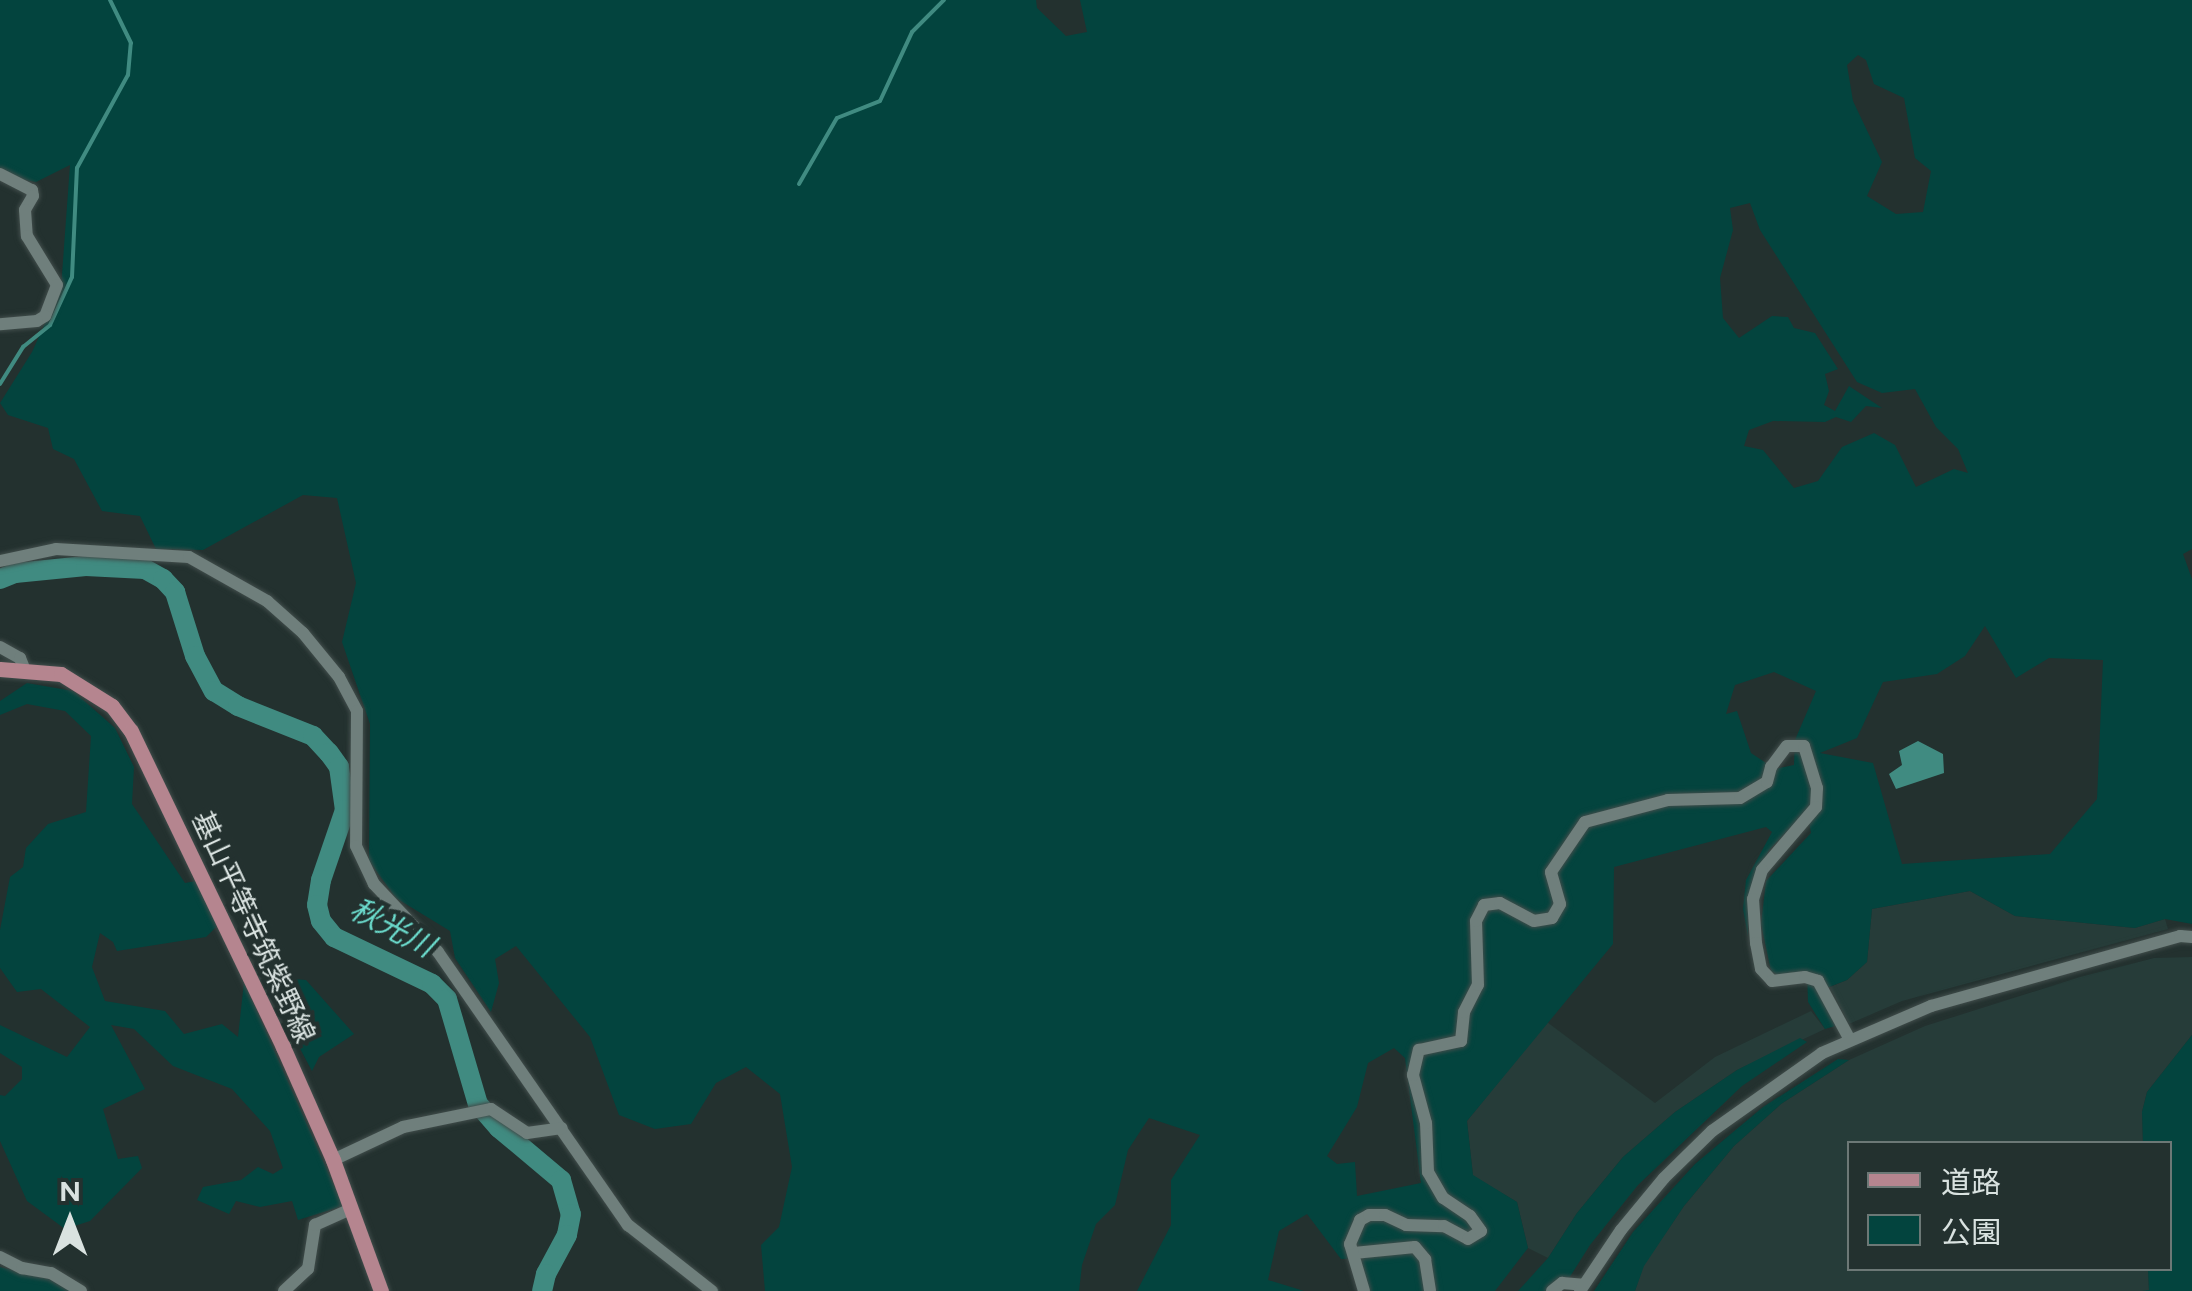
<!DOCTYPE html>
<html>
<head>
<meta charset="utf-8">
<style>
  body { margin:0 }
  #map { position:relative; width:2192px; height:1291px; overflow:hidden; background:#23312f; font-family:Figtree,"Noto Sans JP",sans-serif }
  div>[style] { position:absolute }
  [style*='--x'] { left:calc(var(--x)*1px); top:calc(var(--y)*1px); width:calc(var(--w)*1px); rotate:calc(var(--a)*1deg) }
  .built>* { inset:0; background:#263c39 }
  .green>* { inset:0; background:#03443e }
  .water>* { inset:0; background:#408b81 }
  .stream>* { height:4px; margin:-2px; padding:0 2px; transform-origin:2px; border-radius:2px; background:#408b81 }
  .river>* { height:20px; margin:-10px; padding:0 10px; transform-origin:10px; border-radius:10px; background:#408b81 }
  .roads { filter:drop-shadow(0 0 2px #414d4b) drop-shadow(0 0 2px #414d4b) }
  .minor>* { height:12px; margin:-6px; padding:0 6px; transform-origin:6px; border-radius:6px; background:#6f7f7c }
  .major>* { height:15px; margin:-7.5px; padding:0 7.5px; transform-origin:7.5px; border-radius:7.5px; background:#b5858f }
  span { translate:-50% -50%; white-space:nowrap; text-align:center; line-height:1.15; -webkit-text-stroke:9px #23312f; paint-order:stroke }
  .street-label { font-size:28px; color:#d9e2e0 }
  .water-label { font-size:30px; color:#6cddce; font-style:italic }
  .legend { position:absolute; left:1847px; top:1141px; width:325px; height:130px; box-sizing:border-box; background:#23312f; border:2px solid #6c7876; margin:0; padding:12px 18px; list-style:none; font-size:30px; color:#d9e2e0 }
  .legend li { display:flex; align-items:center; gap:20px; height:50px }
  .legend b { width:50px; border:2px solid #6c7876 }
  .north { position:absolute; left:20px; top:1171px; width:100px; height:100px; -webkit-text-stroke:8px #23312f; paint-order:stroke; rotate:0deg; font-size:28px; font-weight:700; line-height:40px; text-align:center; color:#d9e2e0 }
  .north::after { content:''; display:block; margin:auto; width:35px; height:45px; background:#d9e2e0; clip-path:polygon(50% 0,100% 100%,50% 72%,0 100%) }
</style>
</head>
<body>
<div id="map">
  <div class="built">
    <div style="clip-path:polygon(1970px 891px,2015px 916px,2135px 928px,2165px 919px,2168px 929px,1902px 1001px,1849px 1024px,1830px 987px,1847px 980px,1867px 962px,1872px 909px)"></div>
    <div style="clip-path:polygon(2192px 957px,2192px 1035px,2147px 1092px,2142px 1112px,2143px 1143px,1850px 1144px,1850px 1268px,2148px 1269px,2149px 1291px,1635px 1291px,1643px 1266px,1684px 1206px,1734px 1146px,1781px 1104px,1849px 1060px,1925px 1026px,2080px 977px,2154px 958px)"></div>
    <div style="clip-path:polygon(1811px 1011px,1825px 1029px,1737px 1070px,1675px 1112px,1623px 1157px,1577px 1213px,1548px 1258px,1528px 1248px,1517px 1202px,1473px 1176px,1467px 1121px,1547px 1022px,1655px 1103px,1715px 1057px)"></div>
  </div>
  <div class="green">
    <div style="clip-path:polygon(evenodd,0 0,1036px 0,1037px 8px,1066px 36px,1087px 32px,1080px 0,2192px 0,2192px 549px,2183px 554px,2192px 579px,2192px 924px,2165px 919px,2135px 928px,2015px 916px,1970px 891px,1872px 909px,1867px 962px,1847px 980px,1819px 991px,1835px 1026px,1825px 1029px,1808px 1002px,1807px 972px,1779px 976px,1771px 971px,1761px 924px,1766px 881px,1811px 833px,1807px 810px,1769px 850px,1749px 894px,1748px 936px,1743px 909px,1746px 880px,1772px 832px,1766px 827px,1614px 867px,1613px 944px,1467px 1121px,1473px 1175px,1517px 1202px,1528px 1248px,1495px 1291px,1368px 1291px,1359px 1258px,1341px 1259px,1307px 1214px,1279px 1231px,1268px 1280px,1304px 1291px,1137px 1291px,1171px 1225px,1171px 1180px,1200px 1135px,1149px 1118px,1128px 1150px,1115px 1205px,1096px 1224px,1082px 1265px,1079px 1291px,765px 1291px,761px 1245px,779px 1227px,792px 1167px,780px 1094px,746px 1067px,716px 1083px,691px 1124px,655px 1129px,619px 1115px,590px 1037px,516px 946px,495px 959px,499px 983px,491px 1012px,455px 958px,450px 931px,396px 898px,369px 861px,370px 724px,342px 642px,356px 583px,337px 498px,303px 495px,203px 550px,156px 549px,140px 516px,102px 511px,74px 459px,53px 449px,48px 428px,8px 415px,0 403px,32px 352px,61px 288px,70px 165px,36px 182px,0 175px,0 0,1858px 55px,1866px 60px,1874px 84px,1904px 98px,1915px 158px,1931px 171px,1923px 212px,1896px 214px,1867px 196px,1882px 162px,1853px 101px,1847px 65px,1858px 55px,0 0,1750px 203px,1760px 230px,1857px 382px,1882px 393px,1915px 389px,1936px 427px,1958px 449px,1968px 473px,1954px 469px,1916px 487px,1895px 445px,1874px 433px,1842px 447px,1818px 481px,1794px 488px,1763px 450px,1744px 446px,1749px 430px,1773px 421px,1825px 422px,1836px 417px,1851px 422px,1866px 406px,1882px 408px,1849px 386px,1835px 411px,1824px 405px,1829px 391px,1825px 374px,1838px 369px,1815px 333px,1794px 328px,1788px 317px,1772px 316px,1739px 338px,1723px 318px,1720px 278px,1733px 230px,1730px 208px,1750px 203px,0 0,1985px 626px,2016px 678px,2049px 658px,2103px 660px,2097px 799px,2050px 854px,1902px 864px,1873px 763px,1820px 753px,1857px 738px,1883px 682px,1937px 674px,1965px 656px,1985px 626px,0 0,1774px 672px,1816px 691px,1795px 740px,1794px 765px,1775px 769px,1751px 753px,1737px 711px,1726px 714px,1735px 685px,1774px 672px,0 0,1394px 1048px,1405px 1058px,1421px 1183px,1357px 1196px,1355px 1162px,1337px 1164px,1327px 1156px,1357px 1107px,1368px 1063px,1394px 1048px)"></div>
    <div style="clip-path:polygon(27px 683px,73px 691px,115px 728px,134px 767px,132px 804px,185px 883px,196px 881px,217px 926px,206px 937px,117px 951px,113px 942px,100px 933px,92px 967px,105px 1001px,165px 1011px,184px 1034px,222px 1024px,238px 1037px,244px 982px,343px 1206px,298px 1220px,292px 1201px,260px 1207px,236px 1201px,229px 1214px,197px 1200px,203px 1187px,241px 1180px,258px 1167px,273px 1174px,283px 1168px,270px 1131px,232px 1089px,173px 1066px,134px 1029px,111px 1025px,145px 1089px,103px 1109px,118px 1159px,138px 1156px,142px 1168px,90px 1221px,65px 1229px,27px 1201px,0 1141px,0 1095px,5px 1096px,22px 1079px,22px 1067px,0 1053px,0 1025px,67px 1057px,90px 1027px,41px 989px,17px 992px,0 968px,0 930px,10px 877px,23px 867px,26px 848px,48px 824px,86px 812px,91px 736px,65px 711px,27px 704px,0 715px,0 701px)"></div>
    <div style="clip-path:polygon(270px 977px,306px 980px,354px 1034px,319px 1057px,312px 1071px,267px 987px)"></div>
    <div style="clip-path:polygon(2192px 1035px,2192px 1291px,2142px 1291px,2149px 1290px,2148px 1269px,2170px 1268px,2170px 1144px,2143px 1143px,2142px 1112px,2147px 1092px)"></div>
    <div style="clip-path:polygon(1800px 1038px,1807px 1042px,1742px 1086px,1638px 1185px,1590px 1245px,1561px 1291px,1518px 1291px,1548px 1258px,1577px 1213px,1623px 1157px,1675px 1112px,1737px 1070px)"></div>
    <div style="clip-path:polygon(1838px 1059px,1849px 1060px,1781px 1104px,1734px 1146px,1684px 1206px,1644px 1266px,1635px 1291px,1594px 1291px,1633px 1232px,1695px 1164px,1763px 1107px)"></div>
    <div style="clip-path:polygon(0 1267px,52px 1280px,72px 1291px,0 1291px)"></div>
  </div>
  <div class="water">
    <div style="clip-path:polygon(1918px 741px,1943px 754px,1944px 773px,1896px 789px,1889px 774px,1902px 765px,1899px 751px)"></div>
  </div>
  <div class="stream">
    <div style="--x:799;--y:184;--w:76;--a:-60.1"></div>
    <div style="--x:837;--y:118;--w:46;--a:-21.6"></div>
    <div style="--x:880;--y:101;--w:76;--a:-65.1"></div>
    <div style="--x:912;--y:32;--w:45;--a:-45"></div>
    <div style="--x:0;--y:384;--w:44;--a:-58.1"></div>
    <div style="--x:23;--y:347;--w:35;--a:-39"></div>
    <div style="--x:50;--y:325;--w:53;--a:-65.4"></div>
    <div style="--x:72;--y:277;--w:109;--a:-87.4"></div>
    <div style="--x:77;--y:168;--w:106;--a:-61.3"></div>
    <div style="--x:128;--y:75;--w:32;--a:-85"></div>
    <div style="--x:131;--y:43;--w:48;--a:-116"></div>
  </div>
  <div class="river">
    <div style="--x:0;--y:579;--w:16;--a:-22"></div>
    <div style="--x:15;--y:573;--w:71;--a:-5.6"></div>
    <div style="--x:86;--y:566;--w:59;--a:2.9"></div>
    <div style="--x:145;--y:569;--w:21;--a:29"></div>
    <div style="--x:163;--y:579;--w:18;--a:47"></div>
    <div style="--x:175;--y:592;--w:67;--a:72.6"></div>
    <div style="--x:195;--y:656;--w:40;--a:62"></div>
    <div style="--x:214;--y:691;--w:28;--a:32"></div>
    <div style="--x:238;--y:706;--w:81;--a:21.8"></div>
    <div style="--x:313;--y:736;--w:23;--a:47"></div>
    <div style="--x:329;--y:753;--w:17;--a:54"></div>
    <div style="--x:339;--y:767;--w:43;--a:82.1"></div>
    <div style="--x:345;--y:810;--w:74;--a:108.9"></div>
    <div style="--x:321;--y:880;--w:25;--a:99"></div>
    <div style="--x:317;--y:905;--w:16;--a:76"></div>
    <div style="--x:321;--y:921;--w:21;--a:51"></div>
    <div style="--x:334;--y:937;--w:109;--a:25.6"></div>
    <div style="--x:432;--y:984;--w:21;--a:45"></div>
    <div style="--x:447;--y:999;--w:109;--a:73.6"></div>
    <div style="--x:478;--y:1104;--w:32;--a:49"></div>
    <div style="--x:499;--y:1128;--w:81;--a:40"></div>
    <div style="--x:561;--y:1180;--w:35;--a:74"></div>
    <div style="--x:571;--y:1214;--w:21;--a:101"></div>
    <div style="--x:567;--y:1235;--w:44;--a:118.3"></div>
    <div style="--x:546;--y:1274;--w:17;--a:103"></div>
  </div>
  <div class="roads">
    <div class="minor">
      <div style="--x:0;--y:174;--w:36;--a:27"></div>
      <div style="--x:32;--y:190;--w:6;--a:81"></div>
      <div style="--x:33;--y:196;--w:16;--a:120"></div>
      <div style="--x:25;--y:210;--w:26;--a:86"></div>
      <div style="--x:27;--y:236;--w:57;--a:58.5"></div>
      <div style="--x:57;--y:285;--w:33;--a:111"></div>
      <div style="--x:45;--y:316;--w:9;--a:148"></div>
      <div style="--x:37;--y:321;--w:37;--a:175"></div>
      <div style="--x:0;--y:561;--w:57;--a:-12.1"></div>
      <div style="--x:56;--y:549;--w:133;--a:3.4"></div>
      <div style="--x:189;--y:557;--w:90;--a:29.4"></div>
      <div style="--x:267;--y:601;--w:48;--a:41.6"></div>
      <div style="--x:303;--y:633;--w:57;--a:50.7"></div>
      <div style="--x:339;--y:677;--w:38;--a:62"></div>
      <div style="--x:357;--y:711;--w:135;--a:90.4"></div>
      <div style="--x:356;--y:846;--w:42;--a:64.7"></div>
      <div style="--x:374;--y:884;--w:93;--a:46.7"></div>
      <div style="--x:438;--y:952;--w:333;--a:55.2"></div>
      <div style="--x:628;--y:1225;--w:107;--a:38.2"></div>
      <div style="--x:0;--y:647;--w:23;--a:29"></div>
      <div style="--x:20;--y:658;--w:11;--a:68"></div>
      <div style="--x:333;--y:1160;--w:77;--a:-25.2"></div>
      <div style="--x:403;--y:1127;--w:90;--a:-11.6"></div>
      <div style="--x:491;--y:1109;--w:43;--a:33.7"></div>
      <div style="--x:527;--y:1133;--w:35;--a:-8"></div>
      <div style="--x:1354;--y:1253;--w:61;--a:-5.6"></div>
      <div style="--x:1415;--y:1247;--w:16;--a:50"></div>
      <div style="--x:1425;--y:1259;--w:32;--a:81"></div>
      <div style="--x:0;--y:1257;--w:25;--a:27"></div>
      <div style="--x:22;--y:1268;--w:29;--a:10"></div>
      <div style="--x:51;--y:1273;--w:35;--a:31"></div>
      <div style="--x:284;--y:1291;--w:33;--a:-43"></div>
      <div style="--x:308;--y:1269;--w:45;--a:-81"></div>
      <div style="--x:315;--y:1225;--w:39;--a:-24"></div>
      <div style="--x:1364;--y:1291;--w:49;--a:-106.6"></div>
      <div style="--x:1350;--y:1244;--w:26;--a:-67"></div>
      <div style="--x:1360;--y:1220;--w:10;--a:-29"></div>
      <div style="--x:1369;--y:1215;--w:16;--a:0"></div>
      <div style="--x:1385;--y:1215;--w:23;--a:25"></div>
      <div style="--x:1406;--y:1225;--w:38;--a:2"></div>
      <div style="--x:1444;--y:1226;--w:27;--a:28"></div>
      <div style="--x:1468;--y:1239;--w:15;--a:-32"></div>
      <div style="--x:1481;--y:1231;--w:19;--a:-126"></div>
      <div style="--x:1470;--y:1216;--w:32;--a:-146"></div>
      <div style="--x:1443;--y:1198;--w:30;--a:-120"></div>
      <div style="--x:1428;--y:1172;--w:49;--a:-92.3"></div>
      <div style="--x:1426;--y:1123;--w:50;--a:-105.2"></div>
      <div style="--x:1413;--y:1075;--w:26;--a:-77"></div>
      <div style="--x:1419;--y:1050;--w:43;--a:-12.1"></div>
      <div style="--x:1461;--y:1041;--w:29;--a:-84"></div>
      <div style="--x:1464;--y:1012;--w:30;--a:-63"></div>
      <div style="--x:1478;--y:985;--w:64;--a:-91.8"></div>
      <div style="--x:1476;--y:921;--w:18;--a:-63"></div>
      <div style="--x:1484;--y:905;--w:16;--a:-7"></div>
      <div style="--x:1500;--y:903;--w:38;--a:28"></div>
      <div style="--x:1534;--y:921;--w:18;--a:-9"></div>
      <div style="--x:1552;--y:918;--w:16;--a:-60"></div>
      <div style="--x:1560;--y:904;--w:33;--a:-106"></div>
      <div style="--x:1551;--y:872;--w:60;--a:-55.8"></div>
      <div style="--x:1585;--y:822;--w:86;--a:-14.8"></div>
      <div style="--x:1668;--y:800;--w:72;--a:-1.6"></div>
      <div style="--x:1740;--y:798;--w:31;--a:-31"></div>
      <div style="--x:1767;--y:782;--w:16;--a:-75"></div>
      <div style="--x:1771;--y:767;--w:26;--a:-53"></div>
      <div style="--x:1787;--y:746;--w:17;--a:0"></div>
      <div style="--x:1804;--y:746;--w:44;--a:72.8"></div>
      <div style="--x:1817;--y:788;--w:19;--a:93"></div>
      <div style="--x:1816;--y:807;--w:83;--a:130.6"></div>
      <div style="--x:1762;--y:870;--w:30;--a:107"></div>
      <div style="--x:1753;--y:899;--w:44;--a:86.1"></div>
      <div style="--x:1756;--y:943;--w:26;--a:79"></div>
      <div style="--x:1761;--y:969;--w:16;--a:47"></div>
      <div style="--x:1772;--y:981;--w:33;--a:-7"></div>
      <div style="--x:1805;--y:977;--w:14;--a:17"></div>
      <div style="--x:1818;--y:981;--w:65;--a:61.5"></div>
      <div style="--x:1552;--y:1291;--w:13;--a:-39"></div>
      <div style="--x:1562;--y:1283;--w:21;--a:5"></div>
      <div style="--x:1580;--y:1291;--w:73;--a:-56.1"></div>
      <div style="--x:1621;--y:1230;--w:67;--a:-50.4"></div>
      <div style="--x:1664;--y:1178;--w:67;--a:-44.4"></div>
      <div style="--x:1712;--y:1131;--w:135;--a:-35.3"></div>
      <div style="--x:1822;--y:1053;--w:119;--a:-23.3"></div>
      <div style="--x:1931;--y:1006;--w:259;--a:-15.7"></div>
      <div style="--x:2180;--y:936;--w:12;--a:5"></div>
    </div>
    <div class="major">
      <div style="--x:0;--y:669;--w:61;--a:4.7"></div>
      <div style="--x:61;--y:674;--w:60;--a:32.1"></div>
      <div style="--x:112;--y:706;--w:31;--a:53"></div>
      <div style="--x:131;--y:731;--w:351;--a:64.3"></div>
      <div style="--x:283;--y:1047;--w:124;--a:66.1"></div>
      <div style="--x:333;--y:1160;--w:140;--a:69.9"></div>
    </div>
  </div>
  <div class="street-label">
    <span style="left:254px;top:927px;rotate:65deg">基山平等寺筑紫野線</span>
  </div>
  <div class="water-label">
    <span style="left:392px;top:928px;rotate:28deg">秋光川</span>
  </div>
  <ul class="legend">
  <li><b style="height:12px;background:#b5858f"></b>道路</li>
  <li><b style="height:28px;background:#03443e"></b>公園</li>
  </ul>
  <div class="north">N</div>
</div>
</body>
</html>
